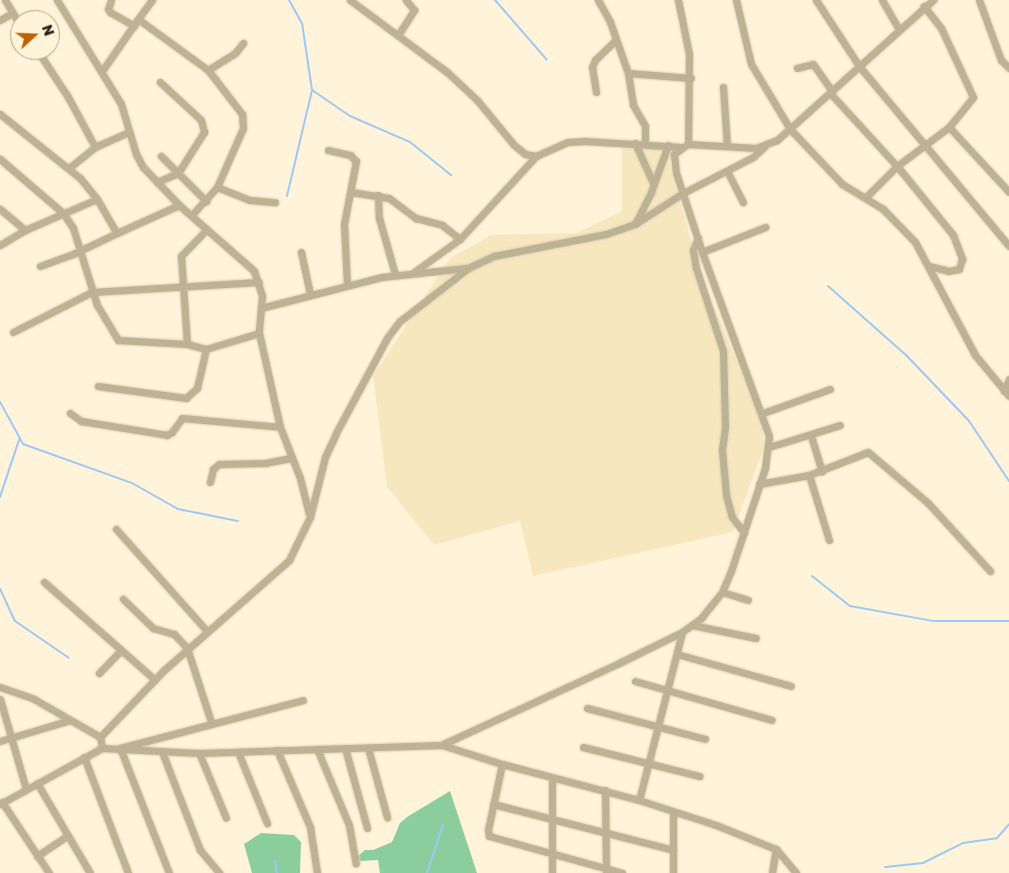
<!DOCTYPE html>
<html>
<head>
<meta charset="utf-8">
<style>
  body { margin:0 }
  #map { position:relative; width:1009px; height:873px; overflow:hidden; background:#fff4d9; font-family:"Golos Text",sans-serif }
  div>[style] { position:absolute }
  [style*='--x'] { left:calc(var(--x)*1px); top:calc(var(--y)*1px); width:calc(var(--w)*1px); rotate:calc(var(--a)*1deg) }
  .built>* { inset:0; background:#f7e7be }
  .forest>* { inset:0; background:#8ccd9d }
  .stream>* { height:2px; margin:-1px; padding:0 1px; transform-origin:1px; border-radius:1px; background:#a0c7f4 }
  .roads { filter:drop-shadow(0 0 1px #d8cfb6) drop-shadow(0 0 1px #d8cfb6) }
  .minor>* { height:7px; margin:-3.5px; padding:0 3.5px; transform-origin:3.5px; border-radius:3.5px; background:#bdb294 }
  span { translate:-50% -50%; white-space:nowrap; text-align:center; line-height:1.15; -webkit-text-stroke:5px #fff4d9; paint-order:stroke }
  .north { position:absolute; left:10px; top:10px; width:50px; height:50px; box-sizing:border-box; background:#fff4d9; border:1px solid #a9a18c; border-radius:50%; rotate:70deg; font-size:14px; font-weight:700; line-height:20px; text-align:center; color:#292418 }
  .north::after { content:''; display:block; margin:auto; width:18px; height:22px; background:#bc6203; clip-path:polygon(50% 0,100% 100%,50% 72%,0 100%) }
</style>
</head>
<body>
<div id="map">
  <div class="built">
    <div style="clip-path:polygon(622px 149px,672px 149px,670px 169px,703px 279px,761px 421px,764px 447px,733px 532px,533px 576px,520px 521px,434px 545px,387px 487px,373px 376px,450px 258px,491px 235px,577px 233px,622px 211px)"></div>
  </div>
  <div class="forest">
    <div style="clip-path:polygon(450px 791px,477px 873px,380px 873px,378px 860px,360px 861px,358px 856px,365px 850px,373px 850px,392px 842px,400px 823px,407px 817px)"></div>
    <div style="clip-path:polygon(261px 833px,294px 835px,301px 842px,300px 873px,252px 873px,244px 844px)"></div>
  </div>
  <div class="stream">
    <div style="--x:289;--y:0;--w:26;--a:61"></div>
    <div style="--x:302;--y:23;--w:68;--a:81.5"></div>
    <div style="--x:312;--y:90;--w:46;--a:34.4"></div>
    <div style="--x:350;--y:116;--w:65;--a:23.4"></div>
    <div style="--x:410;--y:142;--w:53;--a:38.8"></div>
    <div style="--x:495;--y:0;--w:79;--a:49.1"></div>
    <div style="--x:287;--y:196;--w:109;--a:-76.7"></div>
    <div style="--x:828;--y:286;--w:104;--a:41.5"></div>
    <div style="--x:906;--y:355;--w:91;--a:46.3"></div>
    <div style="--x:969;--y:421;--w:72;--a:56.3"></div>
    <div style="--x:0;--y:402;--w:48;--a:61.3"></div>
    <div style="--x:23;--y:444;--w:116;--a:19.7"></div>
    <div style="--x:132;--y:483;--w:53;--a:29.5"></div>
    <div style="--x:178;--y:509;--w:61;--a:11.3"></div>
    <div style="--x:0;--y:497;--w:60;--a:-71.6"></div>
    <div style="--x:812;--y:576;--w:48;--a:38.3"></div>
    <div style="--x:850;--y:606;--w:84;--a:10.2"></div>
    <div style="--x:933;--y:621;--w:76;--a:0"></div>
    <div style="--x:0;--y:589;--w:35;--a:65"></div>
    <div style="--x:15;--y:621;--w:65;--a:34.4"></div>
    <div style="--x:275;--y:861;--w:12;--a:81"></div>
    <div style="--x:885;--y:867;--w:38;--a:-6"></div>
    <div style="--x:923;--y:863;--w:45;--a:-26.6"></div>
    <div style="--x:963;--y:843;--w:34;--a:-8"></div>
    <div style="--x:997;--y:838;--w:18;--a:-49"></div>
    <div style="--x:427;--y:873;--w:51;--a:-71.6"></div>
  </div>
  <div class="roads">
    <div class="minor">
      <div style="--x:5;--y:0;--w:29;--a:59"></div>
      <div style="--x:57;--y:0;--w:122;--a:58.4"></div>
      <div style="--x:121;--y:104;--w:52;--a:73.3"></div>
      <div style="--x:136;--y:154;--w:15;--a:62"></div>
      <div style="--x:143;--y:167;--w:52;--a:46.5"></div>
      <div style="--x:179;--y:205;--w:100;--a:41.3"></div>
      <div style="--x:254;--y:271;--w:26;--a:72"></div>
      <div style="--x:262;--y:296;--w:37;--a:95"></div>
      <div style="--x:259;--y:333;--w:96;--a:77.4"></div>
      <div style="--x:280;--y:427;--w:55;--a:68.6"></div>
      <div style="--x:300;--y:478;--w:37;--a:76"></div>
      <div style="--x:111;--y:0;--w:9;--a:108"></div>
      <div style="--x:108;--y:9;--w:4;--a:56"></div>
      <div style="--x:110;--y:12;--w:28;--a:30"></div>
      <div style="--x:350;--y:0;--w:121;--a:36.6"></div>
      <div style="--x:447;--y:72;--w:41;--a:43"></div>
      <div style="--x:477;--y:100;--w:58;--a:50.6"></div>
      <div style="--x:514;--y:145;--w:14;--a:39"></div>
      <div style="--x:525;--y:154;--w:11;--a:10"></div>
      <div style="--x:536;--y:156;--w:35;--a:-24"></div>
      <div style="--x:568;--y:142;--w:17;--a:-3"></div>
      <div style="--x:585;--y:141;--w:96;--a:3.6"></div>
      <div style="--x:598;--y:0;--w:25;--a:61"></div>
      <div style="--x:610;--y:22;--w:54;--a:70.6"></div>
      <div style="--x:628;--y:73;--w:32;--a:81"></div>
      <div style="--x:633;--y:105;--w:24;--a:60"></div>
      <div style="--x:645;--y:126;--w:18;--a:90"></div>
      <div style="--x:678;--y:0;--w:55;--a:78.5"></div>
      <div style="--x:689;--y:54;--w:90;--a:90.6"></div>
      <div style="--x:736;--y:0;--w:66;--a:76.8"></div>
      <div style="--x:751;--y:64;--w:76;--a:59"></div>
      <div style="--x:790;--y:129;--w:76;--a:46.6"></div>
      <div style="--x:842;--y:184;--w:48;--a:31.4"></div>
      <div style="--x:883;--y:209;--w:46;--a:45.9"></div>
      <div style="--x:915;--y:242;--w:128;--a:62"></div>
      <div style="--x:975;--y:355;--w:53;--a:50.3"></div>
      <div style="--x:816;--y:0;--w:79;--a:56.9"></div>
      <div style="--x:859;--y:66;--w:234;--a:50.2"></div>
      <div style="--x:882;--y:0;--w:32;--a:60"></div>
      <div style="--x:979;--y:0;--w:64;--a:69.9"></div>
      <div style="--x:1001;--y:60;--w:11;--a:45"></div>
      <div style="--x:138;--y:19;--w:24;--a:-54"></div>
      <div style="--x:0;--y:20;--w:14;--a:-30"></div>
      <div style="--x:398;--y:35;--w:30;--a:-57"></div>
      <div style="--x:414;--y:10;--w:13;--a:-129"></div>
      <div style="--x:37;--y:50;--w:56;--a:56.6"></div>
      <div style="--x:68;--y:97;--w:57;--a:61.6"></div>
      <div style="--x:797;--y:68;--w:16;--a:-14"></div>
      <div style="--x:813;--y:64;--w:33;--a:55"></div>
      <div style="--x:208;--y:70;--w:32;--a:-32"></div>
      <div style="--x:235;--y:53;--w:13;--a:-51"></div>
      <div style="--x:102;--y:71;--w:63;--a:-55.3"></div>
      <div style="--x:138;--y:19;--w:87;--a:36.1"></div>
      <div style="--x:208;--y:70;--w:56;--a:52.3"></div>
      <div style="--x:242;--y:114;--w:14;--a:86"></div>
      <div style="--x:243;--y:128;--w:64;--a:113.8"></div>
      <div style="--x:217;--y:187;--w:38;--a:132"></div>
      <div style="--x:628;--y:73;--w:63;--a:4.5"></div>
      <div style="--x:723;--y:87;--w:59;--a:86.1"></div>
      <div style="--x:596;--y:92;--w:25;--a:-99"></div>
      <div style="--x:592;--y:67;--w:8;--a:-67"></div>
      <div style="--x:595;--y:60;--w:29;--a:-44"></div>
      <div style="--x:830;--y:93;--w:99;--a:47.5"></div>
      <div style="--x:897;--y:166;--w:89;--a:50.9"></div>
      <div style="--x:953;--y:235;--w:26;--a:69"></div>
      <div style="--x:962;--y:259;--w:10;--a:107"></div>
      <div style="--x:959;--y:269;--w:10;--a:169"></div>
      <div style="--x:949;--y:271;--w:21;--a:-166"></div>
      <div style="--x:0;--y:114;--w:102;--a:38.7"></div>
      <div style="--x:80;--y:178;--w:27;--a:51"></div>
      <div style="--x:97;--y:199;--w:39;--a:60"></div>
      <div style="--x:117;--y:233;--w:68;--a:-24.3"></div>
      <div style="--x:949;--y:127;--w:88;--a:47.3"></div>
      <div style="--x:635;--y:143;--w:44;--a:65.8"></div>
      <div style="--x:328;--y:150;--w:23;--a:13"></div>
      <div style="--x:350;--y:155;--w:8;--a:45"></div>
      <div style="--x:356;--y:161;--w:64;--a:100.8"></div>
      <div style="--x:344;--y:224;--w:61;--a:87.2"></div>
      <div style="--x:161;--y:156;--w:64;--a:45"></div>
      <div style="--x:0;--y:159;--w:83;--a:40.6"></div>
      <div style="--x:63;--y:213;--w:18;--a:56"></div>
      <div style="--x:73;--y:228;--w:81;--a:72.7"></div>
      <div style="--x:97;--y:305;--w:41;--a:59"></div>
      <div style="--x:118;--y:340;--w:69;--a:3.3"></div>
      <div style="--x:187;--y:344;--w:20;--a:15"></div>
      <div style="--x:206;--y:349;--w:55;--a:-16.8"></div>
      <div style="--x:69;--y:168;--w:33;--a:-39"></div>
      <div style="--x:95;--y:147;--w:36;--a:-24"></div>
      <div style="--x:727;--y:171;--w:35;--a:63"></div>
      <div style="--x:157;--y:182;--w:23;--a:-23"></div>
      <div style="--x:178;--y:173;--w:49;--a:-57.6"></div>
      <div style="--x:204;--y:132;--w:12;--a:-104"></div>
      <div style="--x:201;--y:120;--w:56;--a:-137.2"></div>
      <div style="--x:217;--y:187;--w:35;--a:22"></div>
      <div style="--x:250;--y:200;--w:25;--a:5"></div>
      <div style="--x:351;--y:192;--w:38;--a:9"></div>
      <div style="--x:389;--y:198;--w:34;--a:37"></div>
      <div style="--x:416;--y:218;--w:27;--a:15"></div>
      <div style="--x:442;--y:225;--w:23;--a:38"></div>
      <div style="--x:378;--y:195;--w:23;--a:88"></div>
      <div style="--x:379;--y:218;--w:58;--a:74.1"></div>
      <div style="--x:866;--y:197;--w:44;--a:-45"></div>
      <div style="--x:897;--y:166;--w:65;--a:-36.9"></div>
      <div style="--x:949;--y:127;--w:38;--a:-51"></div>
      <div style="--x:973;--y:97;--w:76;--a:-114.9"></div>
      <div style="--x:941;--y:28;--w:28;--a:-128"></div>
      <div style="--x:0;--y:209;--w:33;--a:40"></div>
      <div style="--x:636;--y:222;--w:34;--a:-63"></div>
      <div style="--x:651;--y:192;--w:50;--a:-70.1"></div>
      <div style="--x:698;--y:238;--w:13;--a:113"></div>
      <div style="--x:693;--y:250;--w:18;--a:81"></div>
      <div style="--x:696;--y:268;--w:87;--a:72"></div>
      <div style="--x:723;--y:351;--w:77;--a:88.5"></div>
      <div style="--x:725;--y:428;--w:22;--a:98"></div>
      <div style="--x:722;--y:450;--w:45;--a:84.9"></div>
      <div style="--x:726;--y:495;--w:23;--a:75"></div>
      <div style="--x:732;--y:517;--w:20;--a:53"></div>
      <div style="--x:0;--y:245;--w:29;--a:-31"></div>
      <div style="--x:25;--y:230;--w:78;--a:-23.3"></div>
      <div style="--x:301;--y:252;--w:43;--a:77.9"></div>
      <div style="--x:702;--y:252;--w:68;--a:-21.6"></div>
      <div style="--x:40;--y:266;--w:35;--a:-20"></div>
      <div style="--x:73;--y:254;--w:49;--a:-25.5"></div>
      <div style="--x:414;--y:272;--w:57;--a:-35.7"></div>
      <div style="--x:460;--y:239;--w:113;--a:-47.5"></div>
      <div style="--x:261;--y:308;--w:125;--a:-14.4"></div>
      <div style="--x:382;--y:277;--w:84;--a:-6.1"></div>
      <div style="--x:13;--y:332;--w:89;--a:-26.9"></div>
      <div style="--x:92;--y:292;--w:167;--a:-3.4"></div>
      <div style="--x:187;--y:344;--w:88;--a:-93.9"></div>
      <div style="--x:181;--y:256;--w:37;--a:-46"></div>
      <div style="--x:98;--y:386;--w:89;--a:7.8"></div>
      <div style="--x:186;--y:398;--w:15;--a:-42"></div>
      <div style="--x:197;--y:388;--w:40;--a:-77"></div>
      <div style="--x:1004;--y:391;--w:13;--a:-67"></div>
      <div style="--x:70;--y:413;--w:14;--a:36"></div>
      <div style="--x:81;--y:421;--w:87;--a:9.2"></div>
      <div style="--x:167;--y:435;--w:6;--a:-31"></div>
      <div style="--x:172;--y:432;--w:17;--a:-54"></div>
      <div style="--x:182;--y:418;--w:98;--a:5.2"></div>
      <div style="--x:763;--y:413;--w:71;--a:-19.7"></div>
      <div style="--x:811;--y:436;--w:37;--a:73"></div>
      <div style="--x:769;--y:447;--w:74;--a:-17.2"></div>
      <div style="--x:809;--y:475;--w:68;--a:72.9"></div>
      <div style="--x:210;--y:482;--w:13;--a:-77"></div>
      <div style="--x:213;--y:469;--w:8;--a:-40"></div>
      <div style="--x:219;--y:464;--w:46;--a:-1.2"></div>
      <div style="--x:265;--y:463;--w:26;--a:-11"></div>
      <div style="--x:759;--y:484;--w:51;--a:-10.2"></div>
      <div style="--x:809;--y:475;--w:63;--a:-21.3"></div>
      <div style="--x:868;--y:452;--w:79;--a:40.4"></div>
      <div style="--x:928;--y:503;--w:92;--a:47.6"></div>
      <div style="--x:116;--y:529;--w:135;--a:48.3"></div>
      <div style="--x:44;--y:582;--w:148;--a:41.4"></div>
      <div style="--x:722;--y:592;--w:27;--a:17"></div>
      <div style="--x:123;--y:599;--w:42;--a:44"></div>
      <div style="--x:153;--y:628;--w:22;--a:16"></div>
      <div style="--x:174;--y:634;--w:19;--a:47"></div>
      <div style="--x:187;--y:648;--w:78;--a:72"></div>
      <div style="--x:692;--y:625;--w:65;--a:11.5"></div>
      <div style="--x:677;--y:654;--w:118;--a:15.7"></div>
      <div style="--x:99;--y:673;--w:32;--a:-46"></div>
      <div style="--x:635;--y:681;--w:142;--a:15.9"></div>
      <div style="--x:0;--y:687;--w:36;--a:19"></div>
      <div style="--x:34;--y:699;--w:76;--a:29.9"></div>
      <div style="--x:0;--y:699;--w:94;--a:73.9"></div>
      <div style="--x:587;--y:708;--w:122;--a:14.7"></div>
      <div style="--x:0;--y:741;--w:73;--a:-16.7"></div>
      <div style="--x:442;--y:745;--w:63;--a:17.6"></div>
      <div style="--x:502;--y:764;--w:142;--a:14.7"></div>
      <div style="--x:639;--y:800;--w:81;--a:18"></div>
      <div style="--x:716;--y:825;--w:65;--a:21.8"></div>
      <div style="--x:776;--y:849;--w:31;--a:50"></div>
      <div style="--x:583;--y:747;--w:120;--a:14"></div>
      <div style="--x:102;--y:748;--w:11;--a:-100"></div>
      <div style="--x:100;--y:737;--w:93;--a:-46.3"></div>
      <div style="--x:164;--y:670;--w:167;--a:-41.3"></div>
      <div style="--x:289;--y:560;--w:48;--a:-64"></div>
      <div style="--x:310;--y:517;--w:62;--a:-76"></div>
      <div style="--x:325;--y:457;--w:26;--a:-65"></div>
      <div style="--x:336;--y:433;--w:108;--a:-61.8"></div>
      <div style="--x:387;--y:338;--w:21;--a:-53"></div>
      <div style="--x:400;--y:321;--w:86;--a:-37.9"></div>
      <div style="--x:468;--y:268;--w:29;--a:-25"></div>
      <div style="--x:494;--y:256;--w:114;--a:-11.1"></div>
      <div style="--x:606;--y:234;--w:31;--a:-19"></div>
      <div style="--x:635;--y:224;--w:57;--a:-32.9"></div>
      <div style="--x:683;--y:193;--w:79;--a:-27.2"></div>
      <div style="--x:753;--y:157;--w:15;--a:-42"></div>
      <div style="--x:345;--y:748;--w:83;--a:74.6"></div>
      <div style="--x:368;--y:748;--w:72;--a:74.6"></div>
      <div style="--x:317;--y:749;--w:82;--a:67.2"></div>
      <div style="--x:349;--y:825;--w:39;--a:80"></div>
      <div style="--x:277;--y:750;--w:84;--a:66.8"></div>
      <div style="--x:310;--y:827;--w:47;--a:81.3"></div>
      <div style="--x:162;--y:752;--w:105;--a:68.8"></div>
      <div style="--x:200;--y:850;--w:30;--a:50"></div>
      <div style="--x:238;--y:752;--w:77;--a:67.8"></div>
      <div style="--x:199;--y:753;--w:70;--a:67.4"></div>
      <div style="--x:84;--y:757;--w:124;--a:69.2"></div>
      <div style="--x:502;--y:764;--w:67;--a:102"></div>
      <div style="--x:488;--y:830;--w:6;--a:81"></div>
      <div style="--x:489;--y:836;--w:138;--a:15.5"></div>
      <div style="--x:37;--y:783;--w:104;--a:59.5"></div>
      <div style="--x:605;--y:790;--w:82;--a:89.3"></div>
      <div style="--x:639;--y:800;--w:173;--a:-75.6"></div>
      <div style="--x:2;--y:802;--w:85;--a:56.5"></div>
      <div style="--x:0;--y:804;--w:116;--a:-28.8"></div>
      <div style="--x:102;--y:748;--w:97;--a:3"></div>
      <div style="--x:199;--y:753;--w:242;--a:-1.9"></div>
      <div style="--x:441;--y:745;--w:196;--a:-24.7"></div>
      <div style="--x:619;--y:663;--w:70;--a:-26.2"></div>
      <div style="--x:682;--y:632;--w:24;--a:-36"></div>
      <div style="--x:701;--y:618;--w:33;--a:-51"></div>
      <div style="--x:722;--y:592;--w:23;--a:-67"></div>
      <div style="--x:731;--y:571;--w:108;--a:-71.7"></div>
      <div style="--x:765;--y:468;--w:32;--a:-83"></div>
      <div style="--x:769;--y:436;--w:196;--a:-110"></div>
      <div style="--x:702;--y:252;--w:83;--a:-108.2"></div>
      <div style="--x:676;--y:173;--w:19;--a:-96"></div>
      <div style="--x:674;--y:154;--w:17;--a:-36"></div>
      <div style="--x:688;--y:144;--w:68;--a:3.4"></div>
      <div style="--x:756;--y:148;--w:22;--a:-21"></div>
      <div style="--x:777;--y:140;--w:210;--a:-41.9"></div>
      <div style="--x:493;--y:804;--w:186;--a:14.3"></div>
      <div style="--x:673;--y:812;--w:61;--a:90"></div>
      <div style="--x:37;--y:856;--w:37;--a:-34"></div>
      <div style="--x:169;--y:873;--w:134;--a:-111.4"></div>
      <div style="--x:120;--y:748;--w:189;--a:-14.7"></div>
      <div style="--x:552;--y:873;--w:95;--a:-90"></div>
      <div style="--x:772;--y:873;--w:24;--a:-81"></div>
    </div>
  </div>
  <div class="north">N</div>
</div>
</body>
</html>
